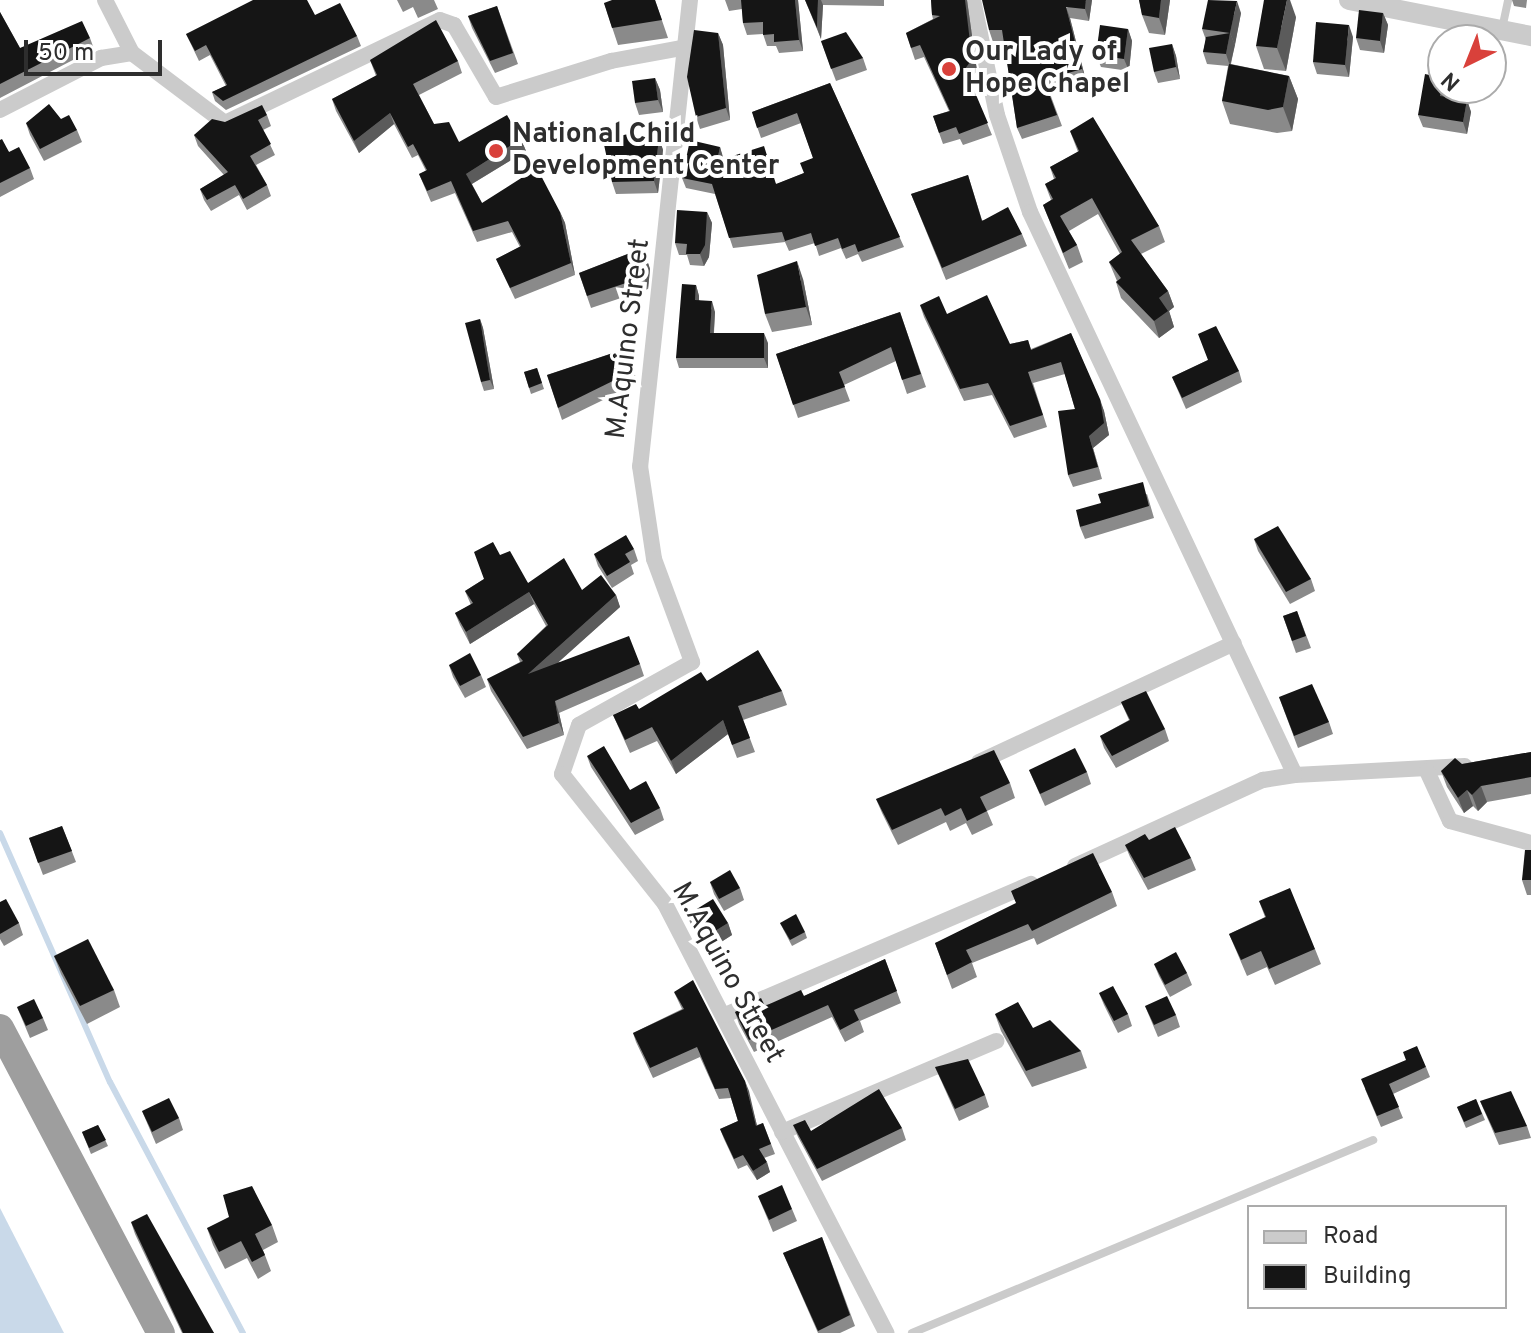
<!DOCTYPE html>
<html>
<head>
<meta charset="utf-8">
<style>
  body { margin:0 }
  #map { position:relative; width:1531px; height:1333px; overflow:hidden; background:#fff; font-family:Overpass,sans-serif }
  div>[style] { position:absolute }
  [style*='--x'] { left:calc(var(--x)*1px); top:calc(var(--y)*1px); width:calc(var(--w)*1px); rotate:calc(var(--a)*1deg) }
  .water>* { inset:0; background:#c9d9e9 }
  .stream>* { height:6px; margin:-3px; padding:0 3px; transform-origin:3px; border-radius:3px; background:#c9d9e9 }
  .service>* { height:8px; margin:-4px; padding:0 4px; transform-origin:4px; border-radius:4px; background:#cbcbcb }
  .minor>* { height:16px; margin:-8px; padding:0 8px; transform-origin:8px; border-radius:8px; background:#cbcbcb }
  .tertiary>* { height:20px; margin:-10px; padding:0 10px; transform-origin:10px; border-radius:10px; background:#cbcbcb }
  .trunk>* { height:28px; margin:-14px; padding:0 14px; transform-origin:14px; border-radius:14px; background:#9e9e9e }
  .wall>* { inset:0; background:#8a8a8a }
  .shaded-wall>* { inset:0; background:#5b5b5b }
  .building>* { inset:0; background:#151515 }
  .dots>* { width:22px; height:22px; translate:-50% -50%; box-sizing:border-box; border:4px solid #fff; border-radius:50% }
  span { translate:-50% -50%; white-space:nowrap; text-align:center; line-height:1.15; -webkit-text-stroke:8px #fff; paint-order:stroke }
  .poi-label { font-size:28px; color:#2e2e2e; font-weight:700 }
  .left { translate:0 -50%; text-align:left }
  .street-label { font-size:28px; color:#2e2e2e }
  .legend { position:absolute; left:1247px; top:1205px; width:260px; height:104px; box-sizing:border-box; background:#fff; border:2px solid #ababab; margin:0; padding:10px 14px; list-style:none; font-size:24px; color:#2e2e2e }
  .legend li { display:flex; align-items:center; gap:16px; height:40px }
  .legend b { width:40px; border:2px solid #ababab }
  .north { position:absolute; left:1427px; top:24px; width:80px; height:80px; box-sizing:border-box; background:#fff; border:2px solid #ababab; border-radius:50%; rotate:223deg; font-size:22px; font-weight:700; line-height:32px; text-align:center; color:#2e2e2e }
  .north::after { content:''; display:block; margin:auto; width:28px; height:36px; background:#d9413b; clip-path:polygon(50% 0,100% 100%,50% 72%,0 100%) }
  .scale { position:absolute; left:24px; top:40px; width:138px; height:36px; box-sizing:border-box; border:4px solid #2e2e2e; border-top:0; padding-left:10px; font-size:24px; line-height:28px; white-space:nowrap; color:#2e2e2e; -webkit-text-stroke:6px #fff; paint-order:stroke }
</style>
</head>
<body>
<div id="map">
  <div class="water">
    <div style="clip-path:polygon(0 1208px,64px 1333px,0 1333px)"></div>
  </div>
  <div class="stream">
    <div style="--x:0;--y:833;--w:272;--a:66.2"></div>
    <div style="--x:110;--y:1082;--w:284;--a:62.1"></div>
  </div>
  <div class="service">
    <div style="--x:1502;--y:29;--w:30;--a:-78"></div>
    <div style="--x:912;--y:1333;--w:500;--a:-22.7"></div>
  </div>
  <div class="minor">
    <div style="--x:105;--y:0;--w:59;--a:63"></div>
    <div style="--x:132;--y:53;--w:116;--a:37"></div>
    <div style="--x:225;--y:123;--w:238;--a:-25.6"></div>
    <div style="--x:440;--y:20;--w:15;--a:20"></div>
    <div style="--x:454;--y:25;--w:83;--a:59.7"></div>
    <div style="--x:496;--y:97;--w:121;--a:-17.4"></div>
    <div style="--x:611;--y:61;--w:71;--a:-10.5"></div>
    <div style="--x:690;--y:0;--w:469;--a:96.1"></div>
    <div style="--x:640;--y:466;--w:94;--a:81.4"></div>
    <div style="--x:654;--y:559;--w:110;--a:69.7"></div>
    <div style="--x:692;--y:662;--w:129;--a:150.9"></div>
    <div style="--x:579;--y:725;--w:52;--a:109.1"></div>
    <div style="--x:562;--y:774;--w:166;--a:51.6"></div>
    <div style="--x:665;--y:904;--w:483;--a:62.7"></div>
    <div style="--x:973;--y:0;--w:117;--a:78.2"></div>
    <div style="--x:997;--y:115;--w:102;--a:71.2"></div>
    <div style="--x:1030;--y:212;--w:622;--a:64.79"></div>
    <div style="--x:1295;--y:775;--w:170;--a:-3"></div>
    <div style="--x:0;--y:110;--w:114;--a:-27.2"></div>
    <div style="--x:101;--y:58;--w:31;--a:-9"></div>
    <div style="--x:979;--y:762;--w:281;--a:-25"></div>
    <div style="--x:1427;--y:771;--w:55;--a:65.3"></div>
    <div style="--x:1450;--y:821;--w:84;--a:15.2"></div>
    <div style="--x:1075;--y:866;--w:207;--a:-24.6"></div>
    <div style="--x:1263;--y:780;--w:32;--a:-9"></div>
    <div style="--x:725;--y:1015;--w:333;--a:-23.2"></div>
    <div style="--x:782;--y:1132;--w:233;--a:-23"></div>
  </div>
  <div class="tertiary">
    <div style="--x:1349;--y:0;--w:186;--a:11.2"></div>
  </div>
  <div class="trunk">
    <div style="--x:0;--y:1028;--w:345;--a:62.2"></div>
  </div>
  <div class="wall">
    <div style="clip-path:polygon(397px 0,434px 0,438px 9px,418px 18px,413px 7px,403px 12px)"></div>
    <div style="clip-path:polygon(655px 0,668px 38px,618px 45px,604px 3px)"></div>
    <div style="clip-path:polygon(725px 0,798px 0,803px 51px,779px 53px,776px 46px,767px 46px,763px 34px,747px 35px,743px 23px,742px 9px,729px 11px)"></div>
    <div style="clip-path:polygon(805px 0,884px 0,884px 6px,823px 5px,821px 39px)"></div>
    <div style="clip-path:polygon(931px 0,967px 0,977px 71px,969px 80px,992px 135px,963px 145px,960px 139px,943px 144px,933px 116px,949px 111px,924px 57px,915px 60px,906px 33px,933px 19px,932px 15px)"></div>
    <div style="clip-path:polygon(1092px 0,1089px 21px,1070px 18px,1086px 81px,1049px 91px,1062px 126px,1022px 139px,1017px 128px,1004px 41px,993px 42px,989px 30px)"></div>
    <div style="clip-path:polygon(1139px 0,1170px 0,1165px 35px,1149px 33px,1142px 15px)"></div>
    <div style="clip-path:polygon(1512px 0,1527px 0,1526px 8px,1514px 6px)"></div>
    <div style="clip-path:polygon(497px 6px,518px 64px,495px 73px,472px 28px,468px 16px)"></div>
    <div style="clip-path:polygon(0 12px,20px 48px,90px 38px,94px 49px,0 98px)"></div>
    <div style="clip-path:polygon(1241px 13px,1231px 64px,1289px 76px,1298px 99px,1292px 131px,1277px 133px,1230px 124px,1222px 101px,1228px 66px,1207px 64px,1203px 52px,1206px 40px,1202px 29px)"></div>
    <div style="clip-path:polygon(1383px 13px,1388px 25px,1384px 53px,1360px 50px,1356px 38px)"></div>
    <div style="clip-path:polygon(315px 15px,357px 36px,361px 46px,226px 110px,215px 101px,212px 92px,226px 86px,210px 55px,199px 61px,186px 34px)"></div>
    <div style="clip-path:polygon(1296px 17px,1286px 71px,1264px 69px,1256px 46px)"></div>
    <div style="clip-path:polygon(1128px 29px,1132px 41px,1129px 71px,1101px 67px,1096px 55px)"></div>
    <div style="clip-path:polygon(718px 33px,723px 45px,730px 120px,700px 129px,696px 117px)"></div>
    <div style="clip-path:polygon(1353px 37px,1349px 77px,1317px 74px,1313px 62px)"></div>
    <div style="clip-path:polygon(1443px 40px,1443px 76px,1440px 76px,1436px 64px)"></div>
    <div style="clip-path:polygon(821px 41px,863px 58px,867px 70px,836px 81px)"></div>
    <div style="clip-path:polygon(1172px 44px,1176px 56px,1180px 79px,1158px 83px,1154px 72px)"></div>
    <div style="clip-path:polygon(370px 60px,458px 61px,462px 73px,419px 95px,434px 124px,459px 142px,521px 139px,526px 151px,472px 184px,482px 203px,560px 212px,565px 223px,575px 275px,515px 299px,496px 259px,520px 247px,512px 232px,477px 242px,455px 193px,431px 202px,419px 174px,426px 171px,418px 155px,412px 158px,394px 124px,359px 153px,336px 111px,332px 99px,376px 76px)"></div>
    <div style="clip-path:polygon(655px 78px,660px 90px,663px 112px,639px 115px,635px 103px)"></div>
    <div style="clip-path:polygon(830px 83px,904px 247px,862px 262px,858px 254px,846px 259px,841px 248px,819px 256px,815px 243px,789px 251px,785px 242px,733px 248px,715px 194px,686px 188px,682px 178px,720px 147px,723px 159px,777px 184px,804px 173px,813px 158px,801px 123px,761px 138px,752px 112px)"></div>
    <div style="clip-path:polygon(1443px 88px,1447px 88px,1447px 97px,1467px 100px,1471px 112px,1467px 134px,1423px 127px,1418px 115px)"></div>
    <div style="clip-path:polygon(267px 115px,271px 126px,263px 130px,275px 155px,256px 165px,267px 185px,271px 196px,247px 210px,239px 195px,211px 211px,204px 200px,200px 189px,224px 175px,198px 146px,194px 135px,225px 122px)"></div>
    <div style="clip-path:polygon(61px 119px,77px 130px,82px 142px,44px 161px,30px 135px,26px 123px)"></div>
    <div style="clip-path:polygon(1070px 131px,1159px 226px,1165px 242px,1141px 254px,1168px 291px,1174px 307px,1169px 311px,1174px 327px,1159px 338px,1121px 298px,1116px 282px,1117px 281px,1109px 262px,1120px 254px,1098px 214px,1069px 231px,1077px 245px,1083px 262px,1069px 269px,1043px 205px,1051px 200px,1045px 184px,1054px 179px,1050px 167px,1078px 152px)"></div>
    <div style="clip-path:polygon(659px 138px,663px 150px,658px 193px,616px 194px,612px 182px)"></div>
    <div style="clip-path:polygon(0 140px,9px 152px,30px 168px,34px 179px,0 197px)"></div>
    <div style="clip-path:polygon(968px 175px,982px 220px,1022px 234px,1027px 246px,946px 280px,911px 194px)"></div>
    <div style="clip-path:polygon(707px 212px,712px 223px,709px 257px,704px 266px,690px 265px,687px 255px,679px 255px,675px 243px)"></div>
    <div style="clip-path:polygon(643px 248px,650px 269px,648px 289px,591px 308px,579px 273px)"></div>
    <div style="clip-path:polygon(803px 279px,812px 325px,772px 332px,765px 314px)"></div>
    <div style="clip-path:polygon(696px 285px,699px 296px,699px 300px,715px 312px,714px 333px,768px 343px,768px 368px,679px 368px,676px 358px)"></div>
    <div style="clip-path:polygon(920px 305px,1010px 344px,1028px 340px,1031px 349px,1071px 333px,1104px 411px,1109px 435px,1093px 448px,1102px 479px,1073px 487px,1068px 475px,1075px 409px,1065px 374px,1033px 383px,1047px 427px,1014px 438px,992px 395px,964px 401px,924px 317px)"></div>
    <div style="clip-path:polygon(900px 312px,926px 387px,907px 394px,896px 361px,844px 385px,850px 401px,798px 418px,776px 354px)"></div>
    <div style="clip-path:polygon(480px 319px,483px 328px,494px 389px,484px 391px,481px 382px)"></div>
    <div style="clip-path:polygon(625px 349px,638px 383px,562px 420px,547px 375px)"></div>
    <div style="clip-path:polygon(1208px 360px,1239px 371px,1242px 382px,1186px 409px,1172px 377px)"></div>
    <div style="clip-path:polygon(537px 368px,544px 389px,531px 394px,524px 372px)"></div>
    <div style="clip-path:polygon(1147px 494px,1154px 518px,1085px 539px,1080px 527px)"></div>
    <div style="clip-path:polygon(1254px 539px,1311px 579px,1315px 591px,1290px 604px,1258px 551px)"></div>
    <div style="clip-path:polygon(634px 549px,638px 561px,631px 565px,634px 574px,612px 588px,598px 566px,594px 554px)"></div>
    <div style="clip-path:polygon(500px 555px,528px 583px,616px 595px,620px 607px,558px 662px,640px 664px,644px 676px,559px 713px,564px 735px,527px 749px,491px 691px,487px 679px,520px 662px,517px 654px,546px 626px,534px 604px,470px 644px,460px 625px,455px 613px,471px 605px,465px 591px,484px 579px)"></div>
    <div style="clip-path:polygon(1297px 611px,1311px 648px,1296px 653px,1283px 616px)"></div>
    <div style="clip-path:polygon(449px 665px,481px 675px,486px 687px,465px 698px,453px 677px)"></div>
    <div style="clip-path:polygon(707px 681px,782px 691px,787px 705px,743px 720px,755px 752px,737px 758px,728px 734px,676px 774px,657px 741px,630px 753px,613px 715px,639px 709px)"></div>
    <div style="clip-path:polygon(1279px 697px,1329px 722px,1333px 734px,1298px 748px)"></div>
    <div style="clip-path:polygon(1121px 702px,1165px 729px,1169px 741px,1116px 768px,1104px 748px,1100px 736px,1129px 720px)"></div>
    <div style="clip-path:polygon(1531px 752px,1531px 794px,1487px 802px,1478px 811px,1473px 806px,1464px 813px,1447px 787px,1441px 771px,1462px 764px)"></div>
    <div style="clip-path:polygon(587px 756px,630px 790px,660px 808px,664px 820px,635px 835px,591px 767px)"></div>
    <div style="clip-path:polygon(1029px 770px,1087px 772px,1091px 784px,1045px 806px)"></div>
    <div style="clip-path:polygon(1010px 783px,1015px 798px,987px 811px,993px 825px,972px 835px,966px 823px,950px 831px,946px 822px,898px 845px,882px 813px,876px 799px)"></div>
    <div style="clip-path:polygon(62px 826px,76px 862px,43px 875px,29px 838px)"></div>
    <div style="clip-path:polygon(1149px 840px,1191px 858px,1196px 870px,1148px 890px,1130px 857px,1125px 845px)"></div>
    <div style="clip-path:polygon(1531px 850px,1531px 895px,1527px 895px,1522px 880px)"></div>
    <div style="clip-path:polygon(710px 882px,740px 888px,744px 900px,724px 911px,714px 894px)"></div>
    <div style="clip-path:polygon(1112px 892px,1117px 906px,1037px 945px,1034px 938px,972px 963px,977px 977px,952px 989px,935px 943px)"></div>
    <div style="clip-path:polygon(1259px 901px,1315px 949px,1321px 964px,1275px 985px,1267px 967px,1247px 976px,1229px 934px,1265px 917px)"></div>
    <div style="clip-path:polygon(0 902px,19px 923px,23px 935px,4px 946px,0 939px)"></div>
    <div style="clip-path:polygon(687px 915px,728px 923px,732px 935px,707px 951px,692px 927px)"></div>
    <div style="clip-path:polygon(780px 923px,805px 932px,807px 938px,792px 946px)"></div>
    <div style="clip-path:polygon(54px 956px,114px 990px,120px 1007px,87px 1024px,61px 974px)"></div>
    <div style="clip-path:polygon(885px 959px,901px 1003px,860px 1021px,864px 1032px,845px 1042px,832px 1017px,754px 1052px,739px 1024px,735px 1012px,804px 996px)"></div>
    <div style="clip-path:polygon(1154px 964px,1187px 973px,1192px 985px,1170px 997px,1159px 976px)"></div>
    <div style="clip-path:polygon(674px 992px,745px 1081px,757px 1125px,763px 1123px,775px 1154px,764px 1158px,770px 1172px,757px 1180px,747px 1165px,738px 1169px,724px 1139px,720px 1129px,738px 1121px,731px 1098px,719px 1099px,700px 1057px,653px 1078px,636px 1042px,633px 1033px,682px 1009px)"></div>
    <div style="clip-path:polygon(1099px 993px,1128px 1014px,1132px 1026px,1118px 1033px,1104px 1005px)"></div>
    <div style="clip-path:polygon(1145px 1006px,1176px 1015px,1180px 1027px,1158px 1037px)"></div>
    <div style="clip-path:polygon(17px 1007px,43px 1018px,48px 1030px,30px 1038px)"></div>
    <div style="clip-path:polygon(995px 1014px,1081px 1051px,1087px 1068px,1032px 1087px,1001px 1031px)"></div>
    <div style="clip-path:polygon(935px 1067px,985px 1095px,989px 1107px,959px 1121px)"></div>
    <div style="clip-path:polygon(1426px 1067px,1430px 1077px,1393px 1094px,1403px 1118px,1381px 1127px,1365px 1089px)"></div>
    <div style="clip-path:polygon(1476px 1099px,1485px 1120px,1466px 1128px,1457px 1107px)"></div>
    <div style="clip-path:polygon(1480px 1101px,1527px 1126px,1531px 1138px,1499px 1145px)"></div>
    <div style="clip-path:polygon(142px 1111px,179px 1118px,183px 1130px,156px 1144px)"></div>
    <div style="clip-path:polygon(98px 1125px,108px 1146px,91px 1154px,82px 1132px)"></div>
    <div style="clip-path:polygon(793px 1125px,811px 1131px,902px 1128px,906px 1140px,822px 1181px,798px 1137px)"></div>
    <div style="clip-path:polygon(758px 1196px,792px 1209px,797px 1221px,773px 1232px)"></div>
    <div style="clip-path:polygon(131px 1222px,214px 1333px,182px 1333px,135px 1234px)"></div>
    <div style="clip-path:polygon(272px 1225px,278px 1242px,263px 1250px,271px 1271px,258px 1279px,247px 1258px,225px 1269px,213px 1245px,207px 1228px)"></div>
    <div style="clip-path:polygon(822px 1237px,855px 1326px,840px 1333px,818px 1333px,783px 1253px)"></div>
  </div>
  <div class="shaded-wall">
    <div style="clip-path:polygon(795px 0,798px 0,803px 51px,799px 40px)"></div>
    <div style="clip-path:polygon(818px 0,821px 0,823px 5px,821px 39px,817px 28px)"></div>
    <div style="clip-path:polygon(965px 0,967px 0,977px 71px,969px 80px,965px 69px)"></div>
    <div style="clip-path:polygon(1086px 0,1092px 0,1089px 21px,1085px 9px)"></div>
    <div style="clip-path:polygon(1161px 0,1170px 0,1165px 35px,1159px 18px)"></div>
    <div style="clip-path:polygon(1287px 0,1290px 0,1296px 17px,1286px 71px,1277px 48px)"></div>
    <div style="clip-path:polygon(1237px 1px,1241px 13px,1235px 45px,1230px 33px)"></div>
    <div style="clip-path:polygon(1066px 7px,1070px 18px,1086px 81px,1082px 69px)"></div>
    <div style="clip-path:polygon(1383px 13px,1388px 25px,1384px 53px,1380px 41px)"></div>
    <div style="clip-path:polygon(1349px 25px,1353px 37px,1349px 77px,1345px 65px)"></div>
    <div style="clip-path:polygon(1128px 29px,1132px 41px,1129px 71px,1124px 59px)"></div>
    <div style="clip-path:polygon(718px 33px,723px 45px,730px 120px,726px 108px)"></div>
    <div style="clip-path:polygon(1230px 33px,1235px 45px,1230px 66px,1226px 54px)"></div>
    <div style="clip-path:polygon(1172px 44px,1176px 56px,1180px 79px,1176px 67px)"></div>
    <div style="clip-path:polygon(1289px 76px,1298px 99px,1292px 131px,1283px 107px)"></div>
    <div style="clip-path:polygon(655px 78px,660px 90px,663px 112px,658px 100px)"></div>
    <div style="clip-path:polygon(1443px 80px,1443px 88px,1447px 88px,1448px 90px,1445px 107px,1440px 96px)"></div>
    <div style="clip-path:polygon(1467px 100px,1471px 112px,1467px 134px,1463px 122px)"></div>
    <div style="clip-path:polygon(390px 113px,394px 124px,359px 153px,354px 141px)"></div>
    <div style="clip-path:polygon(659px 138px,663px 150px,658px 193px,654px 181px)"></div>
    <div style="clip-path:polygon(521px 139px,526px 151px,470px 185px,466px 174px)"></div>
    <div style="clip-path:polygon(720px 147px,723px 157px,720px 171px,717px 161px)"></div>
    <div style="clip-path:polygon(560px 212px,565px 223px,575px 275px,571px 263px)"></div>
    <div style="clip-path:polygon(707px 212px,712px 223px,709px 257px,704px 266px,700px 254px)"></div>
    <div style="clip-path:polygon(646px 257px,650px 269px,648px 289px,644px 277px)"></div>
    <div style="clip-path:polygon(797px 261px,803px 279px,812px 325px,806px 307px)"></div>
    <div style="clip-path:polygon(696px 285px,699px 296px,699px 310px,695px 300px)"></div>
    <div style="clip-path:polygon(1168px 291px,1174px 307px,1169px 311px,1174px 327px,1159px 338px,1154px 321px,1159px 298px)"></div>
    <div style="clip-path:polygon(712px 301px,715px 312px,713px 343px,710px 333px)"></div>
    <div style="clip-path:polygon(480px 319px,483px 328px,494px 389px,490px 380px)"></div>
    <div style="clip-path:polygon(764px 333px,768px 343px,768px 368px,764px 358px)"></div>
    <div style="clip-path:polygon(1100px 399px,1104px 411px,1109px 435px,1093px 448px,1102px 479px,1089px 436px)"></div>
    <div style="clip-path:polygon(529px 592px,534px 604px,470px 644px,466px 632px)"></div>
    <div style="clip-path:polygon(616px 595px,620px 607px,532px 686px,528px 674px)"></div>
    <div style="clip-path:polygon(555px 701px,559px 713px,564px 735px,559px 723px)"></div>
    <div style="clip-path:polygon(723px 720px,728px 734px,676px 774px,671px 761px)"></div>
    <div style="clip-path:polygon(1481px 786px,1487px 802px,1478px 811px,1472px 795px)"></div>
    <div style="clip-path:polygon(1467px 790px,1473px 806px,1464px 813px,1458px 798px)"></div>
    <div style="clip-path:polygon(728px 923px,732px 935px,707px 951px,702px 939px)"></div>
    <div style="clip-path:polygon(745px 1081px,749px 1091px,759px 1135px,756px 1126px)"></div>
    <div style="clip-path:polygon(767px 1162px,770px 1172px,757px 1180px,753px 1171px)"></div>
  </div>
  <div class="building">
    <div style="clip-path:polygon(253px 0,307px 0,315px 15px,340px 3px,357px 36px,223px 101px,212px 92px,227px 85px,206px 45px,195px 51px,186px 34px)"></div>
    <div style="clip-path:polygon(612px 0,655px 0,662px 20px,612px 28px,604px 3px)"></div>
    <div style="clip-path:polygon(741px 0,795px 0,799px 40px,774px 42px,774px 34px,763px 35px,763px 22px,743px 23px)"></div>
    <div style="clip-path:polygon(805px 0,818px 0,817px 28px)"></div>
    <div style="clip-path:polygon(931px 0,965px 0,972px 59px,965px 69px,988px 123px,959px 134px,956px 127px,939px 133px,933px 116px,950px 111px,920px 45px,911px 48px,906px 33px,940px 16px,932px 15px)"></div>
    <div style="clip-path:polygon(982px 0,1086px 0,1085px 9px,1066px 7px,1082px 69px,1044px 80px,1057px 115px,1017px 128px,1002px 30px,989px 30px)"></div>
    <div style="clip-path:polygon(1139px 0,1161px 0,1159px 18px,1142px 15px)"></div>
    <div style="clip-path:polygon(1208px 0,1237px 1px,1230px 33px,1202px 29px)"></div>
    <div style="clip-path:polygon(1264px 0,1287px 0,1277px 48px,1256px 46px)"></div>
    <div style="clip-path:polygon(497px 6px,513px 53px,490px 61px,468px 16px)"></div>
    <div style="clip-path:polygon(1359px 10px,1383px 13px,1380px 41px,1356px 38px)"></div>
    <div style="clip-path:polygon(0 12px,20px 48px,82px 21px,90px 38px,0 84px)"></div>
    <div style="clip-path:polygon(436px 20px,458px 61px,413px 84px,434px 124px,449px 122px,459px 142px,507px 115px,521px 139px,466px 174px,482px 203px,537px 168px,560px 212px,571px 263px,510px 288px,496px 259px,521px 246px,508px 221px,473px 231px,451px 181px,427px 191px,419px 174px,427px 170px,413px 144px,408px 147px,390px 113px,354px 141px,332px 99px,377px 75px,370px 60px)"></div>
    <div style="clip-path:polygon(1316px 22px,1349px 25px,1345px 65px,1313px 62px)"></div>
    <div style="clip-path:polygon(1100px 25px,1128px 29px,1124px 59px,1096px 55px)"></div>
    <div style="clip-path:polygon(694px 30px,718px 33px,726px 108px,696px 117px,687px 77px)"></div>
    <div style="clip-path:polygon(846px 32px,863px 58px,831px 69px,821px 41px)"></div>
    <div style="clip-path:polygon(1230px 33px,1226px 54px,1203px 52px,1206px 37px)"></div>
    <div style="clip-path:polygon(1439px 38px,1467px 40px,1443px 40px,1443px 64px,1436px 64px)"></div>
    <div style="clip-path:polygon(1172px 44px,1176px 67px,1154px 72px,1149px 48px)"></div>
    <div style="clip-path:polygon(1229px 64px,1289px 76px,1283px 107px,1268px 110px,1222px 101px)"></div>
    <div style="clip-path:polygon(1425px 74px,1443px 78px,1440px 96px,1467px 100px,1463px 122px,1418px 115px)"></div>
    <div style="clip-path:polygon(655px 78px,658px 100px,635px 103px,632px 81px)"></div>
    <div style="clip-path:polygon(830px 83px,900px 237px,858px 252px,855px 244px,842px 249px,838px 238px,815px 246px,811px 233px,785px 241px,782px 232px,729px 238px,712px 184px,682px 178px,690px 140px,720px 147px,717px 161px,764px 146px,776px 184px,804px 173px,800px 163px,813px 158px,797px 113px,757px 128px,752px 112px)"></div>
    <div style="clip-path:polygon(49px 104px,61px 119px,69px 115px,77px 130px,40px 149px,26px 123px)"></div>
    <div style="clip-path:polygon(262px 105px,267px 115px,258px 120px,271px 144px,250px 156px,267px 185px,243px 199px,235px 185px,207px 200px,200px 189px,228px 172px,194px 135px,212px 119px,225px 122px)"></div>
    <div style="clip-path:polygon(1093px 117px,1159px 226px,1131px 240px,1168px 291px,1159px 298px,1168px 311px,1154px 321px,1116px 282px,1121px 278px,1109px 262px,1122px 252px,1092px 198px,1060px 216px,1077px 245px,1063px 253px,1043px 205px,1053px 199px,1045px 184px,1056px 178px,1050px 167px,1079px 151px,1070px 131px)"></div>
    <div style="clip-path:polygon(628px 134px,630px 142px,659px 138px,654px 181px,612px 182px,603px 140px)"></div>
    <div style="clip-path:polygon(2px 139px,9px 152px,19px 147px,30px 168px,0 183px,0 140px)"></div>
    <div style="clip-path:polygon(968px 175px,982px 221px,1008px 207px,1022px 234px,942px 268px,911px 194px)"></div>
    <div style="clip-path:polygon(677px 210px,707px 212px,705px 245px,700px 254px,686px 254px,687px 244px,675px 243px)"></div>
    <div style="clip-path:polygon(643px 248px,646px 257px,644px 277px,587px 296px,579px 273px)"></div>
    <div style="clip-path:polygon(797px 261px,806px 307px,765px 314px,757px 275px)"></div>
    <div style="clip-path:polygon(682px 284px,696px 285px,695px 300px,712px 301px,710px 333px,764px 333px,764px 358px,676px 358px)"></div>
    <div style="clip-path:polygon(987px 295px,1010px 344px,1028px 340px,1031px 350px,1071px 333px,1100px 399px,1104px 423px,1089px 436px,1098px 467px,1068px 475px,1058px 411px,1075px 409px,1061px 362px,1028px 372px,1043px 415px,1010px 426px,988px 383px,960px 389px,920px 305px,939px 296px,947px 314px)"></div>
    <div style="clip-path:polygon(900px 312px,921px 374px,902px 380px,891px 347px,839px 372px,845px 387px,793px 405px,776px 354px)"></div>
    <div style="clip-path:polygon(480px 319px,490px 380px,481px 382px,465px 323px)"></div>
    <div style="clip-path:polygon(1216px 326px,1239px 371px,1182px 398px,1172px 377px,1208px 360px,1198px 334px)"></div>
    <div style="clip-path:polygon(625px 349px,633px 371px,558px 408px,547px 375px)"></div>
    <div style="clip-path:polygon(537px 368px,542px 383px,529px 388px,524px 372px)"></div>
    <div style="clip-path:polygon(1143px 482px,1149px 506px,1080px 527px,1076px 510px,1101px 503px,1098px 494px)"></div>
    <div style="clip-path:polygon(1278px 526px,1311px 579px,1286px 592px,1254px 539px)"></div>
    <div style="clip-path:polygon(626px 535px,634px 549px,625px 554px,630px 562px,607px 576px,594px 554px)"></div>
    <div style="clip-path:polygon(493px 542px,500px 555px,510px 551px,528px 583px,564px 558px,582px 590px,601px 575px,616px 595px,528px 674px,629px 636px,640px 664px,555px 701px,559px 723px,523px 737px,487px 679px,523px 661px,517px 654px,548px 625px,529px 592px,466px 632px,455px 613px,473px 603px,465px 591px,484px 579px,474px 552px)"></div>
    <div style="clip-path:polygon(1297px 611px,1306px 636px,1292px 641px,1283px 616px)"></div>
    <div style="clip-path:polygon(758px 650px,782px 691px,738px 706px,750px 738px,732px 745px,723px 720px,671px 761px,652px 727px,625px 740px,613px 715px,636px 704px,639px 709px,701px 672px,707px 681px)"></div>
    <div style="clip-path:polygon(470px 653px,481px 675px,460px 686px,449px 665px)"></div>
    <div style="clip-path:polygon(1312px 684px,1329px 722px,1294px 736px,1279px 697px)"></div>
    <div style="clip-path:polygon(1146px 691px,1165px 729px,1112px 756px,1100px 736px,1130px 720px,1121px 702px)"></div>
    <div style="clip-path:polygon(604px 746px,630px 790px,646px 781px,660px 808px,631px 823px,587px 756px)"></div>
    <div style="clip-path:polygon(1075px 748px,1087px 772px,1040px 794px,1029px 770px)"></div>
    <div style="clip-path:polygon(994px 750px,1010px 783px,980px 797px,987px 811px,967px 821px,961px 808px,945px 816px,941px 808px,892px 830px,876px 799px)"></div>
    <div style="clip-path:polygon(1531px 752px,1531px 777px,1481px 786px,1472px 795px,1467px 790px,1458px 798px,1441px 771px,1455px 758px,1462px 764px)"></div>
    <div style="clip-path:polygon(62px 826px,72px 851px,38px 863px,29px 838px)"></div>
    <div style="clip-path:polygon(1175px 827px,1191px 858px,1144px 878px,1125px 845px,1145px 834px,1149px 840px)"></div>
    <div style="clip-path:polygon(1525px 850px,1531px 850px,1531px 880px,1522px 880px)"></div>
    <div style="clip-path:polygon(1093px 853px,1112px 892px,1032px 931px,1028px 924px,966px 950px,972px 962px,947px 975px,935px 943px,1016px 903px,1011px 891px)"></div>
    <div style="clip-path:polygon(730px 870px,740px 888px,719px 899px,710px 882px)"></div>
    <div style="clip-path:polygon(1290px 888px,1315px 949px,1269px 969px,1261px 951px,1241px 960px,1229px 934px,1266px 917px,1259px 901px)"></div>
    <div style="clip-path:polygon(6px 899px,19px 923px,0 934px,0 902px)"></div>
    <div style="clip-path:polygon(713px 899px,728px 923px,702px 939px,687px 915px)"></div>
    <div style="clip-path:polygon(796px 914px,805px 932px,790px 940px,780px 923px)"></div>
    <div style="clip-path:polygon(88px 939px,114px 990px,80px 1006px,54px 956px)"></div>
    <div style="clip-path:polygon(1176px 952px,1187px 973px,1165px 985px,1154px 964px)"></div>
    <div style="clip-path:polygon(885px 959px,897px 991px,854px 1010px,859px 1020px,840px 1030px,828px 1005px,749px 1040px,735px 1012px,761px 998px,765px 1006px,801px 990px,804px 996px)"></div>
    <div style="clip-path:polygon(693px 980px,745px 1081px,756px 1126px,763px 1123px,771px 1144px,759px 1149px,767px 1162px,753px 1171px,743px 1155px,734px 1159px,720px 1129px,738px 1121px,728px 1088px,715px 1089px,697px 1047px,650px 1068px,633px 1033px,684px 1009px,674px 992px)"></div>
    <div style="clip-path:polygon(1113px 986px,1128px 1014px,1114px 1021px,1099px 993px)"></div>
    <div style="clip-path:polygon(1167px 996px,1176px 1015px,1154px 1025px,1145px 1006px)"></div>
    <div style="clip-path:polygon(34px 999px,43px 1018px,26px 1026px,17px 1007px)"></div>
    <div style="clip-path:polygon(1018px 1002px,1033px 1028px,1050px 1020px,1081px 1051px,1026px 1071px,995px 1014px)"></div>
    <div style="clip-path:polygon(1417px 1046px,1426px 1067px,1389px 1084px,1399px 1107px,1377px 1116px,1361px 1079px,1406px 1060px,1403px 1052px)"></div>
    <div style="clip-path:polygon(968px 1059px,985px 1095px,955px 1109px,935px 1067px)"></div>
    <div style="clip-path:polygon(879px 1089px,902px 1128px,817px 1169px,793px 1125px,805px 1120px,811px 1131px)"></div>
    <div style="clip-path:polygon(1511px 1091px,1527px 1126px,1495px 1133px,1480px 1101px)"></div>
    <div style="clip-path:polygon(169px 1098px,179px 1118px,152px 1132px,142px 1111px)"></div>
    <div style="clip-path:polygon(1476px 1099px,1482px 1114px,1464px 1122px,1457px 1107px)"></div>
    <div style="clip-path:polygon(98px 1125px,106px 1140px,89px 1148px,82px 1132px)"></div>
    <div style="clip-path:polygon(782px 1185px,792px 1209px,769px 1220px,758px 1196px)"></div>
    <div style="clip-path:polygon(252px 1186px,272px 1225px,255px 1234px,265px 1255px,252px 1262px,241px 1241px,219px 1252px,207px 1228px,229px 1217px,223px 1195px)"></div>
    <div style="clip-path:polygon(147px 1214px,214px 1333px,183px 1333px,131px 1222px)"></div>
    <div style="clip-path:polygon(822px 1237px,850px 1315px,818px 1331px,783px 1253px)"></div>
  </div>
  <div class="dots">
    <div style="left:949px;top:69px;background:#d9413b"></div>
    <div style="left:496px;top:151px;background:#d9413b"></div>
  </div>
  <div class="poi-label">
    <span class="left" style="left:965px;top:69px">Our Lady of<br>Hope Chapel</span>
    <span class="left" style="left:512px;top:151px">National Child<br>Development Center</span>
  </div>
  <div class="street-label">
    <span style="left:629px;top:339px;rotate:-83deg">M.Aquino Street</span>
    <span style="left:727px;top:973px;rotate:61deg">M.Aquino Street</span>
  </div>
  <ul class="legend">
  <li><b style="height:10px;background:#cbcbcb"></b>Road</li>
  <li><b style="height:22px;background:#151515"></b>Building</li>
  </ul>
  <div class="north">N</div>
  <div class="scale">50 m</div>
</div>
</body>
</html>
